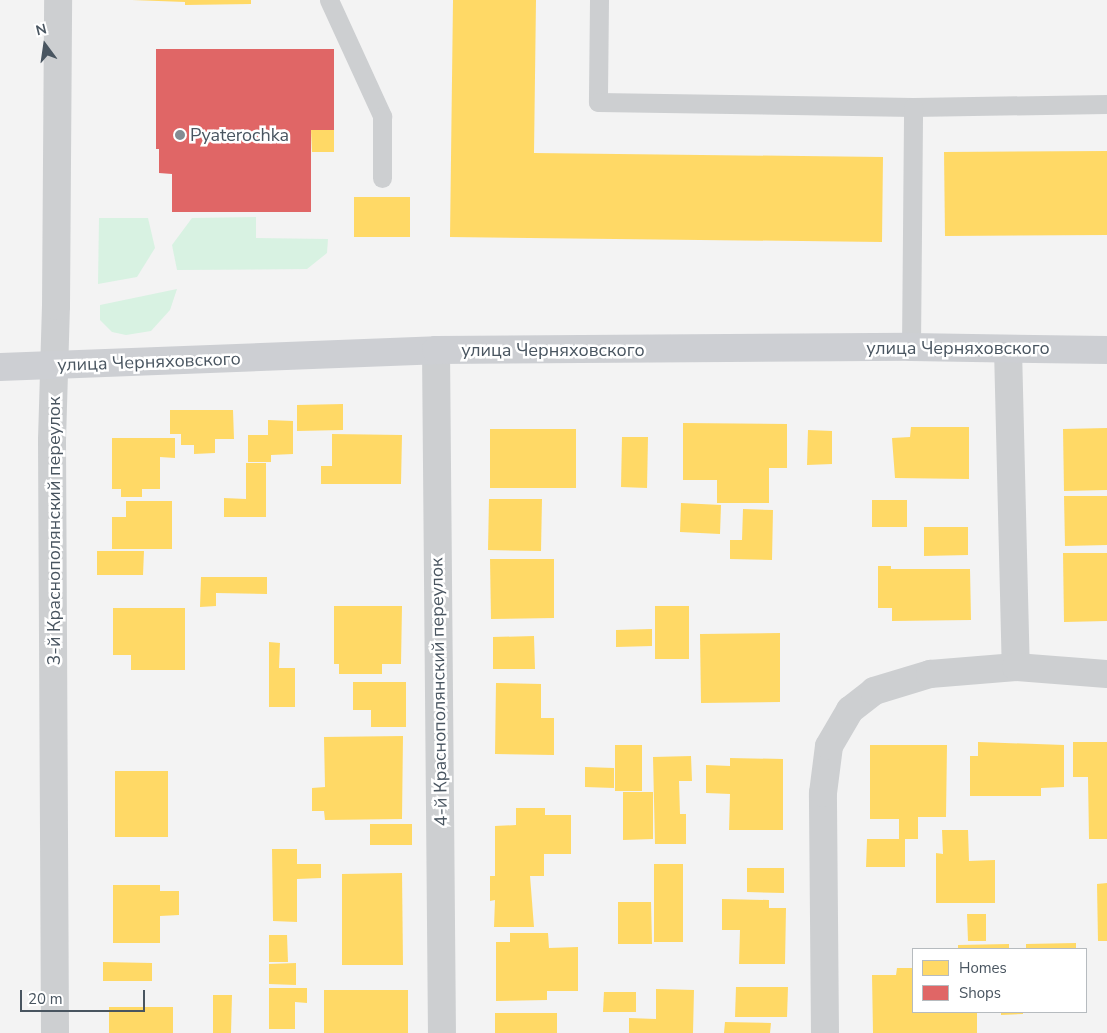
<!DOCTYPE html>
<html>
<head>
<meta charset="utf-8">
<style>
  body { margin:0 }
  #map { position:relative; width:1107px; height:1033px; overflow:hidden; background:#f3f3f3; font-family:"Nunito Sans",sans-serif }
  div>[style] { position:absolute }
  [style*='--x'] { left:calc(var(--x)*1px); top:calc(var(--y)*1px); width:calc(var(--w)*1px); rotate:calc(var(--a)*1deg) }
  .green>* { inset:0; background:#d8f2e2 }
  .homes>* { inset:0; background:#ffd966 }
  .shops>* { inset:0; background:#e06666 }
  .service>* { height:19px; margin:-9.5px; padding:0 9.5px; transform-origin:9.5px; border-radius:9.5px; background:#cdcfd1 }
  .minor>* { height:28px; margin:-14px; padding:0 14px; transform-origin:14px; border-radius:14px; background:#cdcfd1 }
  .secondary>* { height:28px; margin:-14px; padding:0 14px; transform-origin:14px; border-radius:14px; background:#cdcfd3 }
  .dots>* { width:14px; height:14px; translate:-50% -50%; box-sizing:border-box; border:2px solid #fff; border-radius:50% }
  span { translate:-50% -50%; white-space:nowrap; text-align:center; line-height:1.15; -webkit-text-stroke:5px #fff; paint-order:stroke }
  .poi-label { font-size:18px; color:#495560 }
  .left { translate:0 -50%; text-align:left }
  .street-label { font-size:18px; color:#495560 }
  .legend { position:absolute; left:912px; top:948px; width:175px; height:65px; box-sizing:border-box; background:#fff; border:1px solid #b6bbbf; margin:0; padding:6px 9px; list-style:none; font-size:15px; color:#495560 }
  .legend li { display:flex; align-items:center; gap:10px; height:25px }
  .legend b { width:25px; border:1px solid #b6bbbf }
  .north { position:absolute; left:20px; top:20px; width:50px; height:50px; -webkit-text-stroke:4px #fff; paint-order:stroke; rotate:346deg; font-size:14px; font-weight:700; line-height:20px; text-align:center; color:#495560 }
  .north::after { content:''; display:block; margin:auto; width:18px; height:22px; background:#495560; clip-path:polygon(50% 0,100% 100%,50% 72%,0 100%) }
  .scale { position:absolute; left:20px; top:990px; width:125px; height:22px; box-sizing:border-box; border:2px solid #495560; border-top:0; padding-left:6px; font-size:15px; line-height:18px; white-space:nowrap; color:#495560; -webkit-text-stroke:4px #fff; paint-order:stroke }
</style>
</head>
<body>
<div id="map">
  <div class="green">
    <div style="clip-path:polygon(256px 217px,256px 238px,328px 239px,327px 253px,307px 269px,177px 270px,172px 245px,192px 218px)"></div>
    <div style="clip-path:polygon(99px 218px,148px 218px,155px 248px,137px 277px,98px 284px)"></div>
    <div style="clip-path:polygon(177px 289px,170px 310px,151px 331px,126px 335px,112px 332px,100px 320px,100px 305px)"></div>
  </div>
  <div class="homes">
    <div style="clip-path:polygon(132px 0,251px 0,251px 4px,185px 5px,185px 2px)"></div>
    <div style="clip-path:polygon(453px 0,536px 0,534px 153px,883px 157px,882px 242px,450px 237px)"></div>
    <div style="clip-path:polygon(311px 130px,334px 130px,334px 152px,312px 152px)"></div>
    <div style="clip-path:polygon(1107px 151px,1107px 235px,945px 236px,944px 152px)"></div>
    <div style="clip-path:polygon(354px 197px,410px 197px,410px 237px,354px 237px)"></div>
    <div style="clip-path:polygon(343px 404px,343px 430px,297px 431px,297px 405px)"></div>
    <div style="clip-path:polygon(170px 410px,233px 410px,234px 439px,215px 439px,215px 453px,194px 454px,194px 445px,181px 445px,181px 434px,170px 434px)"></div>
    <div style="clip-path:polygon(268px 420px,293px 421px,293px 454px,271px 455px,271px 462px,248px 462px,248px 435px,268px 435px)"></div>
    <div style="clip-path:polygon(683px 423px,787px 424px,787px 468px,769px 468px,769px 503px,717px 503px,717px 480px,683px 480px)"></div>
    <div style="clip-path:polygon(911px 427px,969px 427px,969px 479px,895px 478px,892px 438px,910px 437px)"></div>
    <div style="clip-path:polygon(1107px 428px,1107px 490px,1064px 491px,1063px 429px)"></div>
    <div style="clip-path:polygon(490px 429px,576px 429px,576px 488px,490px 488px)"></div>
    <div style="clip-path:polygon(808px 430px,832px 431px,832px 464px,807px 465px)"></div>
    <div style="clip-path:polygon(332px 434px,402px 435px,401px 484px,321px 484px,321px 466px,332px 466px)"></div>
    <div style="clip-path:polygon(622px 437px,648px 437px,647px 488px,621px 487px)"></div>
    <div style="clip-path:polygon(112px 438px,175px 438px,175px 458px,160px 457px,160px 489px,142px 489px,142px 497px,121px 497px,121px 489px,112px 489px)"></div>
    <div style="clip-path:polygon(246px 463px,266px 463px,266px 517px,224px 517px,224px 498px,246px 499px)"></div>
    <div style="clip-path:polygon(1064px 496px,1107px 496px,1107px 545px,1065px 546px)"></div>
    <div style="clip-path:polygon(489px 499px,542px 499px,541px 551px,488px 550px)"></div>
    <div style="clip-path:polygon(872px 500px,907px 500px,907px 527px,872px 527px)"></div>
    <div style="clip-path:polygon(126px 501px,172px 501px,172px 549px,112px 549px,112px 517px,126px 517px)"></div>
    <div style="clip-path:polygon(681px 503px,721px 505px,720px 534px,680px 532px)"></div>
    <div style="clip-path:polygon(743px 509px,773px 510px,772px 560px,730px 559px,730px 540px,742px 540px)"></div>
    <div style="clip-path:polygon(924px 527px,968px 527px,968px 555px,924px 556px)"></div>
    <div style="clip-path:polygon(97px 551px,144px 551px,143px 575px,97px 575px)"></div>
    <div style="clip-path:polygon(1063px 553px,1107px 553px,1107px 621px,1064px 622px)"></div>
    <div style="clip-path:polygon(490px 559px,554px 559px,554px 618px,491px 619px)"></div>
    <div style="clip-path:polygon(878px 566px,891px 566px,891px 569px,970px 569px,971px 620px,892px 621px,892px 608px,878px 608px)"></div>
    <div style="clip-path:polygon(201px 577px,267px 577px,267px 594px,216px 593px,216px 606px,200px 607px)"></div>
    <div style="clip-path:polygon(334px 606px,402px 606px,401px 664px,382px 664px,382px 674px,339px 674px,339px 664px,334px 664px)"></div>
    <div style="clip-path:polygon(655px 606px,689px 606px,689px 659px,655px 659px)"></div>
    <div style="clip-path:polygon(113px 608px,185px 608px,185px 670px,131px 670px,131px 655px,113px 655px)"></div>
    <div style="clip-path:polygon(652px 629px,652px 646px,616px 647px,616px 630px)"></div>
    <div style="clip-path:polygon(780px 633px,780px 702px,701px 703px,700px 634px)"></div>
    <div style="clip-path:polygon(534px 636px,535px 669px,493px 669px,493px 637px)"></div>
    <div style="clip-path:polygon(269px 642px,280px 643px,279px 668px,295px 668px,295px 707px,269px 707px)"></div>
    <div style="clip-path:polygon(353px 682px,406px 682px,406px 727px,371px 727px,371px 710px,353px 710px)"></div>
    <div style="clip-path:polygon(496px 683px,541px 684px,541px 718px,554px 718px,554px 755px,495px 754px)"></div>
    <div style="clip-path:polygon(403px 736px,402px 819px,325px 820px,324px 811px,312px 811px,312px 788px,325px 787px,324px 737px)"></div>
    <div style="clip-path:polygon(978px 742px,1064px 745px,1064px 787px,1041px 788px,1041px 796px,970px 796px,970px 756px,978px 756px)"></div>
    <div style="clip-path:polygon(1073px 742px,1107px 742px,1107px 839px,1089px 839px,1088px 777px,1073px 777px)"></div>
    <div style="clip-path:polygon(615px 745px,642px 745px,642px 791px,615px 791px)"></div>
    <div style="clip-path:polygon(870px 745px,947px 745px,946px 817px,918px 817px,918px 839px,905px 839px,905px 867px,866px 867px,867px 839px,899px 839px,899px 819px,870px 819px)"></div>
    <div style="clip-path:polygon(691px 756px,692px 781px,679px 781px,680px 814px,686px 814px,686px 844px,655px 844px,653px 757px)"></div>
    <div style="clip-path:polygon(730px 758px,783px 759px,783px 830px,729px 830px,730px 794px,706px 793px,706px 765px,730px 766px)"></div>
    <div style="clip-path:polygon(585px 767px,614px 768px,614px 788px,585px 787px)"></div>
    <div style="clip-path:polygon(115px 771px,168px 771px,168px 837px,115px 837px)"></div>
    <div style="clip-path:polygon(623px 792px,653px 792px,653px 839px,623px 840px)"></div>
    <div style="clip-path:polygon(516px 808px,545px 808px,545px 815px,571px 815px,571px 854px,544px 854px,544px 876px,530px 876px,534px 927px,494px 927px,495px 900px,490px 901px,490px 876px,495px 876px,495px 826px,516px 825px)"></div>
    <div style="clip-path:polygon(370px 824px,412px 824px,412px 845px,370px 845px)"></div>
    <div style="clip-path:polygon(942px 830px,968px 830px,969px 861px,995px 860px,995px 903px,936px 903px,936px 853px,943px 854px)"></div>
    <div style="clip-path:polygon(272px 849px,297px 849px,297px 864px,321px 864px,321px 878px,297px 879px,297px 922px,273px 921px)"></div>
    <div style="clip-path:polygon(654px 864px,683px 864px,683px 942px,654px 942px)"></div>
    <div style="clip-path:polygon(747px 868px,784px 868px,784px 893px,747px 892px)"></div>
    <div style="clip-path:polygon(402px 873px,403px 965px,342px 965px,342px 874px)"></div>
    <div style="clip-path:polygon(1107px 883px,1107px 941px,1098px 941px,1097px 884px)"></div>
    <div style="clip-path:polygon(113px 885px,160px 885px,160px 891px,179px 891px,179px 915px,160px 916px,160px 943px,113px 943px)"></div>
    <div style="clip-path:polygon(722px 899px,769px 900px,769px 908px,786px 908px,785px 964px,739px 964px,740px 930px,722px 930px)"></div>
    <div style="clip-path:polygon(618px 902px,651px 902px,652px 944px,618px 944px)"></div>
    <div style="clip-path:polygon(967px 914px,986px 914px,986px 941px,968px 941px)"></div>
    <div style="clip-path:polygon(510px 933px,548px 933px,549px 948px,578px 947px,578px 991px,547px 991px,547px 1000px,496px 1001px,496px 942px,510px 942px)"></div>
    <div style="clip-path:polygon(269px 935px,287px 935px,288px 962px,269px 962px)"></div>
    <div style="clip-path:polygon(1076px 943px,1076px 949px,1026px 949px,1026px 944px)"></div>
    <div style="clip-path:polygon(1009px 944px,1009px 949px,958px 949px,958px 945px)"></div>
    <div style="clip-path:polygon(103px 962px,152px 963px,152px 981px,103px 981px)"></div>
    <div style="clip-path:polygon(296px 963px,296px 985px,269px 984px,269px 964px)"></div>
    <div style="clip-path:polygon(897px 968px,913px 968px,913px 1012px,977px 1012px,977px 1033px,873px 1033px,872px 975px,896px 975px)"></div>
    <div style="clip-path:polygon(736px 987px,788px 987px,787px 1017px,735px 1017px)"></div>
    <div style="clip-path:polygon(269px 988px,307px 988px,307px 1003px,295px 1002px,295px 1029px,269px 1029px)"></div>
    <div style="clip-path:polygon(656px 989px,694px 990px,693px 1033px,629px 1033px,629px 1018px,656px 1019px)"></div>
    <div style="clip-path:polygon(324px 990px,408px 990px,408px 1033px,324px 1033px)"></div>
    <div style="clip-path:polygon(604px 992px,636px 992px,636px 1012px,603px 1012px)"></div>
    <div style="clip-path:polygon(213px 995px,232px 995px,231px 1033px,213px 1033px)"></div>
    <div style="clip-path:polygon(109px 1007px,173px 1007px,173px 1033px,109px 1033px)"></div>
    <div style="clip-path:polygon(1001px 1012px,1023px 1012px,1023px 1014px,1001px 1015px)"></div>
    <div style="clip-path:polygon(495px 1013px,557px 1013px,557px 1033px,495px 1033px)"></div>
    <div style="clip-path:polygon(725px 1022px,771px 1023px,770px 1033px,724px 1033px)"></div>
  </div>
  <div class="shops">
    <div style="clip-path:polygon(156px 49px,334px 49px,334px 130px,311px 130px,311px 212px,172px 212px,172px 174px,159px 173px,159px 149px,156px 149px)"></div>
  </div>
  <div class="service">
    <div style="--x:329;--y:0;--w:128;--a:65.4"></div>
    <div style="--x:382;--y:116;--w:62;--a:90"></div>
    <div style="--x:599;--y:0;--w:102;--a:90.6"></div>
    <div style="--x:598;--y:102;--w:315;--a:0.9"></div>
    <div style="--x:913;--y:107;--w:194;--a:-0.9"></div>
    <div style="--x:911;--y:347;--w:240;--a:-89.5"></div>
  </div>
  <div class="minor">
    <div style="--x:1008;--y:349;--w:318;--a:88.6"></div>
    <div style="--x:436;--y:350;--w:683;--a:89.5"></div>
    <div style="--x:55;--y:1033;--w:593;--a:-90.29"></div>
    <div style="--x:52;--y:440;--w:134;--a:-88.3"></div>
    <div style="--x:56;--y:306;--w:306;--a:-89.6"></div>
    <div style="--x:825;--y:1033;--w:240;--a:-90.5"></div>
    <div style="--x:823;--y:793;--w:47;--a:-82.7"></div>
    <div style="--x:829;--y:746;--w:42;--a:-59.7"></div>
    <div style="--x:850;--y:710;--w:31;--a:-38"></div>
    <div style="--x:874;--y:691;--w:59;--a:-16.9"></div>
    <div style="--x:930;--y:674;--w:86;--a:-4.7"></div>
    <div style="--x:1016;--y:667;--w:91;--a:4.4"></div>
  </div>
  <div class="secondary">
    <div style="--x:0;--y:367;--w:436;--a:-2.2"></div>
    <div style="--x:436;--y:350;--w:475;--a:-0.4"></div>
    <div style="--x:911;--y:347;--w:196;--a:0.9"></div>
  </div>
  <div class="dots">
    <div style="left:180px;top:135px;background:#848c93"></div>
  </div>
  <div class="poi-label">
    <span class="left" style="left:190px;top:135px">Pyaterochka</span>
  </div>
  <div class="street-label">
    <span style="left:958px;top:348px">улица Черняховского</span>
    <span style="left:553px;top:350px">улица Черняховского</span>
    <span style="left:149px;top:362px;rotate:-2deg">улица Черняховского</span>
    <span style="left:54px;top:531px;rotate:-90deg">3-й Краснополянский переулок</span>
    <span style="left:439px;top:692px;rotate:-91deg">4-й Краснополянский переулок</span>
  </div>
  <ul class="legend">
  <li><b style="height:14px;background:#ffd966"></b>Homes</li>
  <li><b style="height:14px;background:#e06666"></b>Shops</li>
  </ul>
  <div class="north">N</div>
  <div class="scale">20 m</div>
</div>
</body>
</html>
